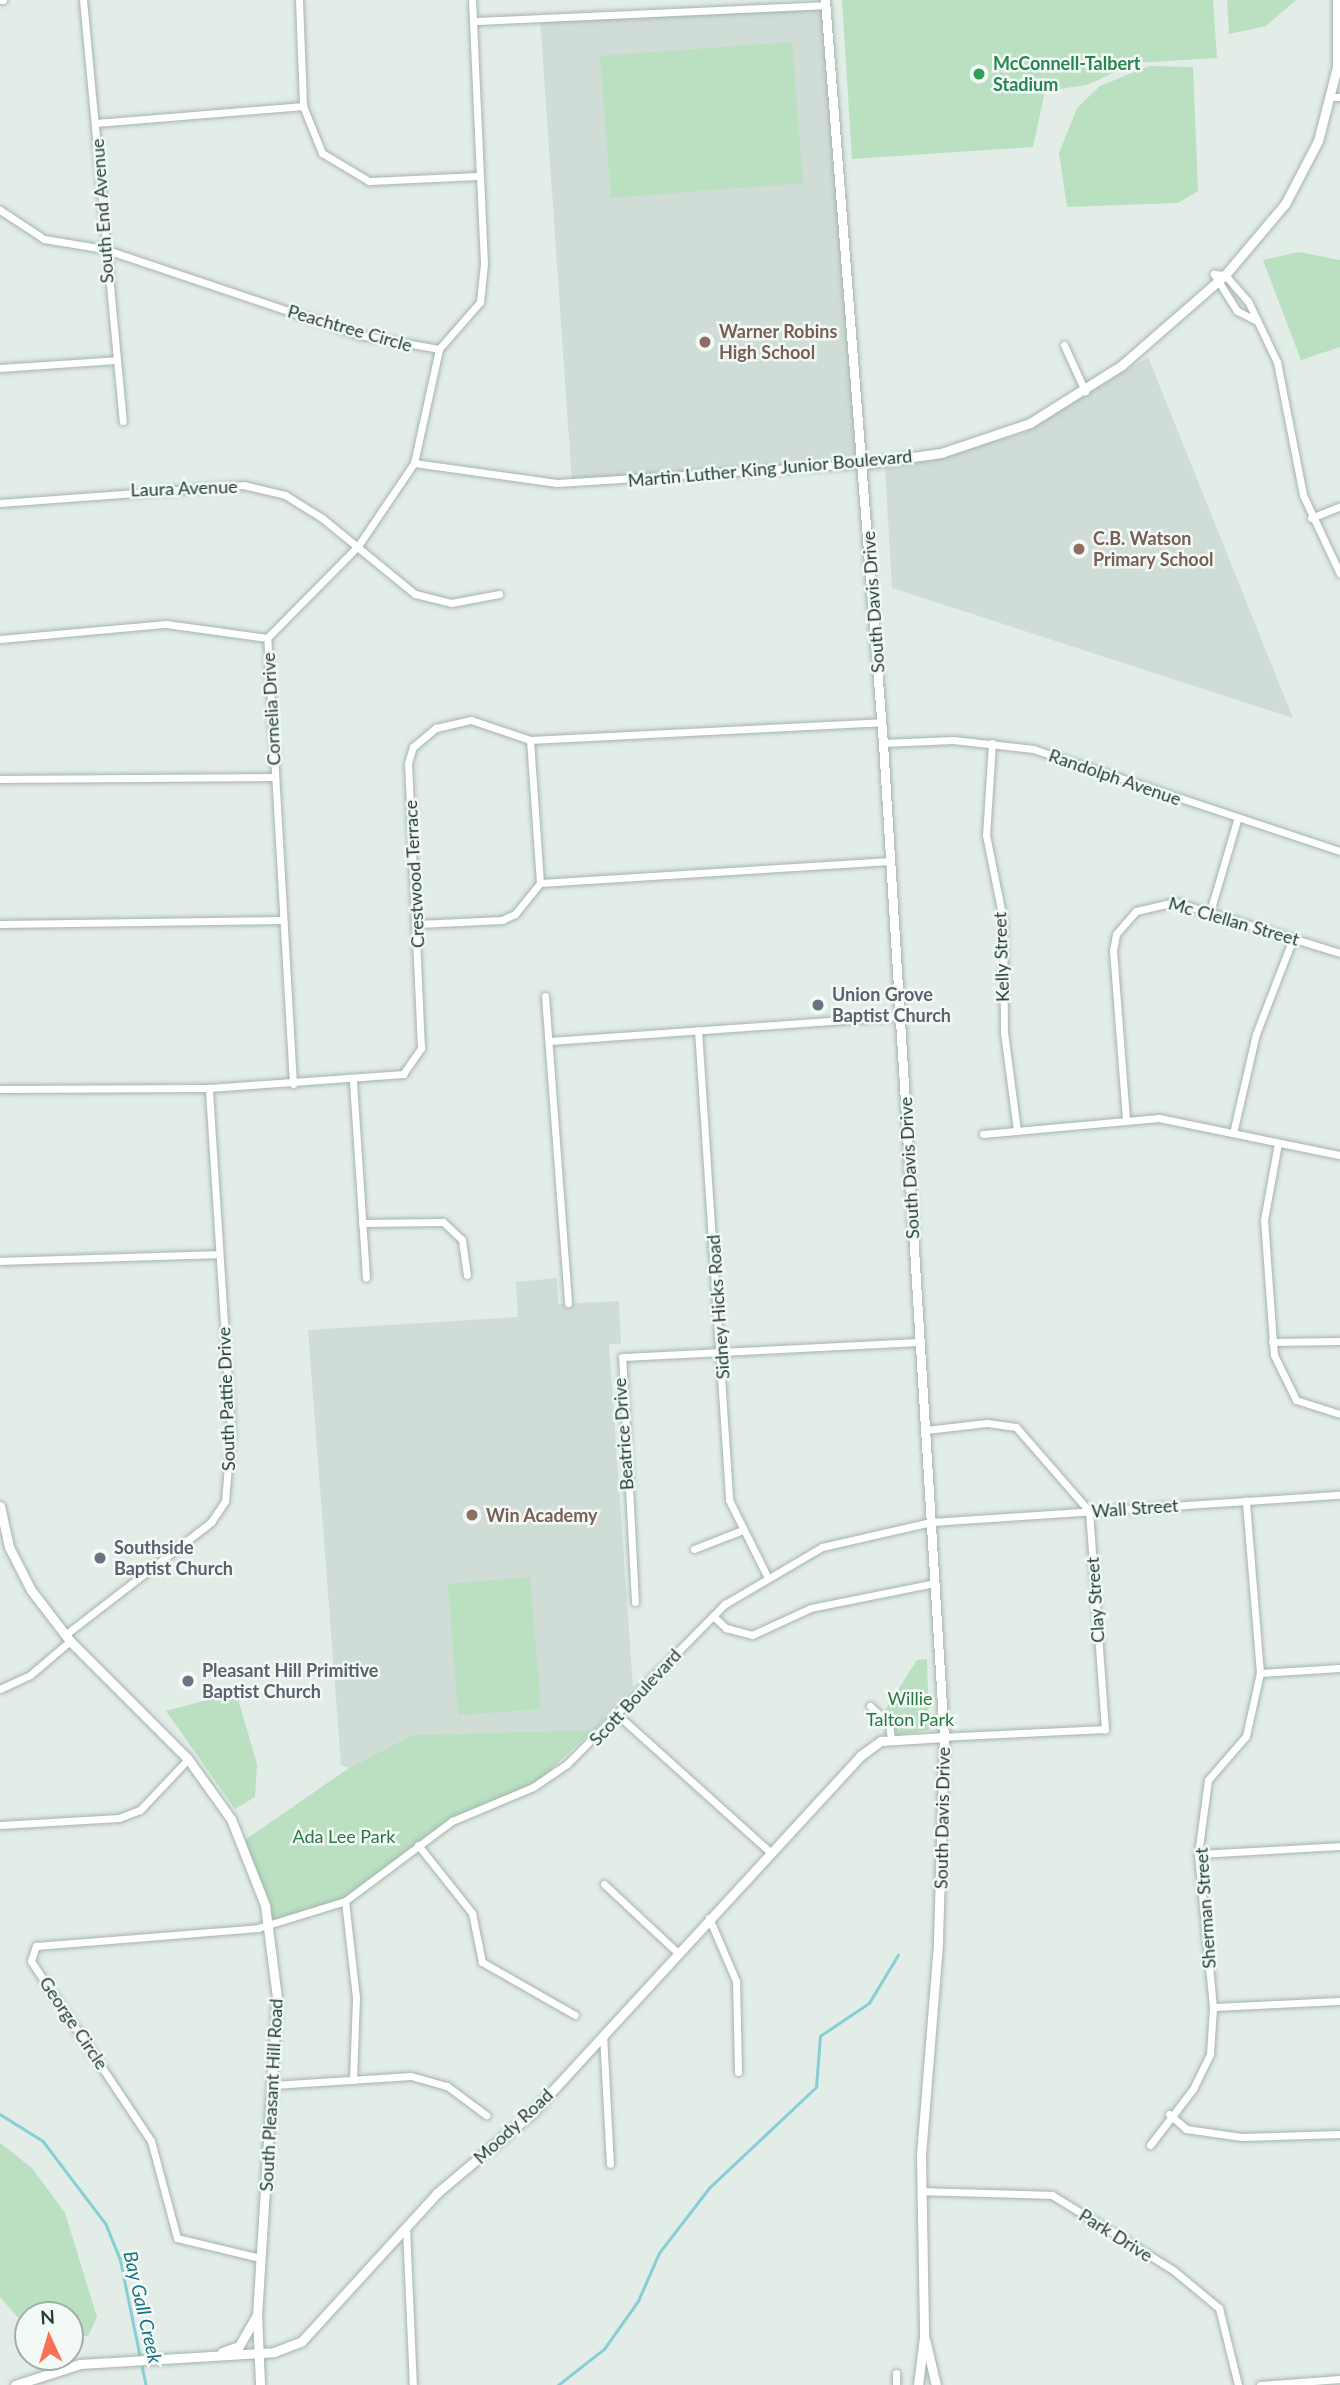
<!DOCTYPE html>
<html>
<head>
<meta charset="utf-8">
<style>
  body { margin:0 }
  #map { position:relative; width:1340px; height:2385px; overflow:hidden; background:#e2ede7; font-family:Lato,sans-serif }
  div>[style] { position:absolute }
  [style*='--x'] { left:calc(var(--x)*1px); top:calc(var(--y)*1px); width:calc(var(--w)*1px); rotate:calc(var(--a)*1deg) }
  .built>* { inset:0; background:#d0ddd6 }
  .green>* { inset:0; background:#badfc1 }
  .stream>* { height:2.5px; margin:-1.25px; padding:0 1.25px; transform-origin:1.25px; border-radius:1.25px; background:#87ced5 }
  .roads { filter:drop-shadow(0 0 2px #a4b5ae) drop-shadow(0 0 2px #a4b5ae) }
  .minor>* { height:7px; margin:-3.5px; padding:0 3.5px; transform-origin:3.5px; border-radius:3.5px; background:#fff }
  .tertiary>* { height:9px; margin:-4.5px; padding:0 4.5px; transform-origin:4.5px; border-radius:4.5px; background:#fff }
  .dots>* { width:19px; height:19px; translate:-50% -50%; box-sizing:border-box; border:4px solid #f3f9f6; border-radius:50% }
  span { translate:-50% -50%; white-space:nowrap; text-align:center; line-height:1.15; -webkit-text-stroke:5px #f3f9f6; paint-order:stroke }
  .leisure-label { font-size:18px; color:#27864d; font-weight:700 }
  .left { translate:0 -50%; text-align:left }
  .street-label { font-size:18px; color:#213f35 }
  .education-label { font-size:18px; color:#785e54; font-weight:700 }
  .worship-label { font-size:18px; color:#5b616d; font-weight:700 }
  .park-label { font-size:18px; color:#297942 }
  .water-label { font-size:19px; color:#17747f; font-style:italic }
  .north { position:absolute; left:14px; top:2301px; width:70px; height:70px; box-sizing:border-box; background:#f3f9f6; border:2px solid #9fafa9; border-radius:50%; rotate:356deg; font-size:19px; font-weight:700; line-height:28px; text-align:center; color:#213f35 }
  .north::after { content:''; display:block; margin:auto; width:24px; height:32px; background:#fa7254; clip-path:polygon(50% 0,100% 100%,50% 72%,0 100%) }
</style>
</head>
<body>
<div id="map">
  <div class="built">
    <div style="clip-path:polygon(825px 5px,863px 464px,572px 483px,540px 18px)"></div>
    <div style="clip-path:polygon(1148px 357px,1293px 718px,892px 588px,885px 469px,1022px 434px)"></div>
    <div style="clip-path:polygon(557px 1278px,558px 1304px,619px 1301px,621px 1344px,609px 1344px,633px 1687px,593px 1730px,412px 1735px,349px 1768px,341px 1765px,308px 1330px,518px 1317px,516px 1282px)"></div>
  </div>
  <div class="green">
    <div style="clip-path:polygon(842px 0,1213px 0,1217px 58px,1134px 63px,1087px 85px,1045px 91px,1033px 147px,852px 159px)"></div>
    <div style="clip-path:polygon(1227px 0,1296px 0,1266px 26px,1229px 34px)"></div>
    <div style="clip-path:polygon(792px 42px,803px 183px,611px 198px,600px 56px)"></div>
    <div style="clip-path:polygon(1149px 66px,1193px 67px,1198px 191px,1178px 203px,1067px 207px,1059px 153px,1077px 108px,1100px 86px)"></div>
    <div style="clip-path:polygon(1299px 252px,1340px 260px,1340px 347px,1301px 360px,1263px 260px)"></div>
    <div style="clip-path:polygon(530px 1577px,541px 1709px,458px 1715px,448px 1584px)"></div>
    <div style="clip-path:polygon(927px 1659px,929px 1730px,898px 1735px,884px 1712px,917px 1660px)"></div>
    <div style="clip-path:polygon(236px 1692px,257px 1764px,255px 1797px,235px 1809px,166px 1711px)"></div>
    <div style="clip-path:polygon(593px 1730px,533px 1786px,451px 1819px,344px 1899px,272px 1923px,245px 1840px,349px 1768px,412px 1735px)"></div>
    <div style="clip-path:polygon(0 2143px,32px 2168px,65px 2213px,97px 2317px,88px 2336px,70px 2337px,70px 2315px,28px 2315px,28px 2329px,0 2297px)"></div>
  </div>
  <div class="stream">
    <div style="--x:0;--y:2114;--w:51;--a:32.1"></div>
    <div style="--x:43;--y:2141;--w:104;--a:52.8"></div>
    <div style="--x:106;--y:2224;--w:37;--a:68"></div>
    <div style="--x:120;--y:2258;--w:130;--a:78.4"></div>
    <div style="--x:558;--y:2385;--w:58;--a:-38"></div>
    <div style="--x:604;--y:2349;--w:59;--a:-54.7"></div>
    <div style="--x:638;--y:2301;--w:52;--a:-66.4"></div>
    <div style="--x:659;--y:2253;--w:82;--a:-52.4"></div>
    <div style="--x:709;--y:2188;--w:147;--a:-43.3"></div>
    <div style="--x:816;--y:2087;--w:51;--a:-85.5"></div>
    <div style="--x:820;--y:2036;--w:59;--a:-34"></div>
    <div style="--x:869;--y:2003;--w:56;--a:-58.9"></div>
  </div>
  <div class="roads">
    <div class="minor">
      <div style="--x:0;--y:0;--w:3;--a:0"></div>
      <div style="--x:83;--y:0;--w:423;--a:84.6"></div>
      <div style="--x:299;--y:0;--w:106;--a:87.8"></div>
      <div style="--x:303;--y:106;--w:51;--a:68"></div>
      <div style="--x:322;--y:153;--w:55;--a:30.8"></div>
      <div style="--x:369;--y:181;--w:110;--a:-2.6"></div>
      <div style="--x:475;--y:21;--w:350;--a:-2.6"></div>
      <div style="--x:1332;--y:97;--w:8;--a:0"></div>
      <div style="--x:96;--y:123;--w:208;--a:-4.7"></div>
      <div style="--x:0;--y:210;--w:53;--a:33.4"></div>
      <div style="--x:44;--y:239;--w:61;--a:9.5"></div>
      <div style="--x:104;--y:249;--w:269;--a:18.6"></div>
      <div style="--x:359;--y:335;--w:81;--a:9.9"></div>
      <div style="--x:439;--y:349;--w:62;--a:-48.9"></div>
      <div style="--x:480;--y:302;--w:38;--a:-84"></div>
      <div style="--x:484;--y:264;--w:264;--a:-92.6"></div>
      <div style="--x:1255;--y:320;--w:20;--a:-153"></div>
      <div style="--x:1237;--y:311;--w:44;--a:-121.9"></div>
      <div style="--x:1214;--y:274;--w:11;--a:5"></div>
      <div style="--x:1225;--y:275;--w:35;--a:49"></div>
      <div style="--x:1248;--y:301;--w:68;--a:64.6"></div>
      <div style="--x:1277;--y:362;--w:136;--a:78.9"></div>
      <div style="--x:1303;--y:495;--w:87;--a:64.9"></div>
      <div style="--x:1064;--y:345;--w:51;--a:65.5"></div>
      <div style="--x:0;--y:368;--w:116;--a:-3.9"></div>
      <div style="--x:414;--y:463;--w:144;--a:8"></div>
      <div style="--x:557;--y:483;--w:307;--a:-3.6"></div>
      <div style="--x:0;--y:503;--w:244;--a:-4.2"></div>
      <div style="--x:243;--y:485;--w:43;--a:13.4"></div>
      <div style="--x:285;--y:495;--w:44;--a:31.9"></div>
      <div style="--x:322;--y:518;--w:120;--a:39.3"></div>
      <div style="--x:415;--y:594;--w:37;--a:14"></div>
      <div style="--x:451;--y:603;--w:49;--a:-10.6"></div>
      <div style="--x:1311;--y:518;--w:31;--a:-22"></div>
      <div style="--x:0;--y:639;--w:167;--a:-5.2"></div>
      <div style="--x:166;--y:624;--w:102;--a:7.9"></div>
      <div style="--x:883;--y:743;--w:70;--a:-2.5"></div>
      <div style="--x:953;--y:740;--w:81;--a:6.4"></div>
      <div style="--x:1033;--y:749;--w:324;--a:18.4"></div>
      <div style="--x:992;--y:743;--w:92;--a:93.7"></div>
      <div style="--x:986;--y:835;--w:86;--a:78.6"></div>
      <div style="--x:1003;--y:919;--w:113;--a:89.5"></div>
      <div style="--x:1004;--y:1032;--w:100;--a:82.5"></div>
      <div style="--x:0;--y:779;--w:274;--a:-0.4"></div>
      <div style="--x:540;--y:883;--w:351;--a:-3.6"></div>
      <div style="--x:1210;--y:912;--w:96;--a:-73.6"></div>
      <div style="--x:0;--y:924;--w:283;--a:-0.8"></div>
      <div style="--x:418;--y:924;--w:84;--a:-2.7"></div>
      <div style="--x:502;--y:920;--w:14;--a:-25"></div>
      <div style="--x:515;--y:914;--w:40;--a:-51"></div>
      <div style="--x:540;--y:883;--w:143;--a:-94"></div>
      <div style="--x:545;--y:996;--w:308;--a:85.7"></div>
      <div style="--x:698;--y:1030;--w:471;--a:86.2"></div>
      <div style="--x:729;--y:1500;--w:83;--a:63.4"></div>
      <div style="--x:550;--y:1041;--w:351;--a:-4.1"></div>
      <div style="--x:353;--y:1082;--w:196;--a:86.2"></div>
      <div style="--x:293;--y:1084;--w:447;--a:-93.3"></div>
      <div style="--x:267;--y:638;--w:129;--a:-45.3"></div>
      <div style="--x:358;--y:546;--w:100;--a:-56"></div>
      <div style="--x:414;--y:463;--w:117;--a:-77.6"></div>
      <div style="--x:0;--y:1089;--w:209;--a:-0.3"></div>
      <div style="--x:209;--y:1088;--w:195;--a:-4.1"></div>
      <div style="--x:403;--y:1074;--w:32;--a:-55"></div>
      <div style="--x:421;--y:1048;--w:285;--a:-92.6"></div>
      <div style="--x:408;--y:763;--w:17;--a:-73"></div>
      <div style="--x:413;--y:747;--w:30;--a:-40"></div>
      <div style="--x:436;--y:728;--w:36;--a:-13"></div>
      <div style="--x:471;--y:720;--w:62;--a:18.7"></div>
      <div style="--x:530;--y:740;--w:352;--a:-2.9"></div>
      <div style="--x:1126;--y:1119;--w:169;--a:-94.4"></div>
      <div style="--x:1113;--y:951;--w:17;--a:-80"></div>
      <div style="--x:1116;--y:934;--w:30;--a:-49"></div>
      <div style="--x:1136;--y:911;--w:40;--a:-13"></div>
      <div style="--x:1175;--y:902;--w:173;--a:17.2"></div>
      <div style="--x:1234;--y:1129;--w:98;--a:-77"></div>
      <div style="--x:1256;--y:1034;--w:103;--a:-68.9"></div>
      <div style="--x:983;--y:1134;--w:177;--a:-5.2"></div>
      <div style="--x:1159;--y:1118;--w:185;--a:11.6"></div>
      <div style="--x:1278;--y:1143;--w:78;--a:100.3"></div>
      <div style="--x:1264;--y:1220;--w:135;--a:85.8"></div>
      <div style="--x:1274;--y:1355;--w:50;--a:63.9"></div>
      <div style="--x:1296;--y:1400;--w:46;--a:17.7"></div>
      <div style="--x:362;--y:1223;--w:81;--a:-0.7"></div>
      <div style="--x:443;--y:1222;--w:26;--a:43"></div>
      <div style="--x:462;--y:1240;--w:35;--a:82"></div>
      <div style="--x:0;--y:1261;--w:219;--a:-1.8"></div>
      <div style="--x:1272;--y:1342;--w:68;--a:-0.8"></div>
      <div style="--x:926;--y:1430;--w:61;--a:-6.5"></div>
      <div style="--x:987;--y:1423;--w:29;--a:8"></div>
      <div style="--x:1016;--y:1427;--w:111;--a:49"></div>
      <div style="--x:1089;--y:1511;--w:219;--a:85.8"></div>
      <div style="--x:1105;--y:1729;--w:161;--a:177.2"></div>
      <div style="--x:694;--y:1549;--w:49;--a:-21.4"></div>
      <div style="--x:635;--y:1602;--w:245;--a:-93"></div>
      <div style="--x:622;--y:1357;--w:298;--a:-2.9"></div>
      <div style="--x:713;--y:1616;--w:18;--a:43"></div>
      <div style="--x:726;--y:1628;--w:27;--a:15"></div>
      <div style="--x:752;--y:1635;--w:65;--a:-24.6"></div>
      <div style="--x:811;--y:1608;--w:126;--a:-11.4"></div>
      <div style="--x:65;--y:1635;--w:185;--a:-37.7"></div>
      <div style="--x:211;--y:1522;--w:25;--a:-56"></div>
      <div style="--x:225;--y:1501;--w:70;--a:-85.1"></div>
      <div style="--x:231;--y:1431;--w:344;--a:-93.7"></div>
      <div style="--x:1260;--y:1673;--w:80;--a:-3.6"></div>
      <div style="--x:0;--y:1689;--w:33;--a:-25"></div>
      <div style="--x:30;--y:1675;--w:52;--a:-40.4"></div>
      <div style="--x:870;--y:1706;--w:25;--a:42"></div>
      <div style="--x:889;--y:1723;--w:16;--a:83"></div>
      <div style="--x:620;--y:1717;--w:203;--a:42"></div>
      <div style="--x:0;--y:1825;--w:119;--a:-3.4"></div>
      <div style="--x:119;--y:1818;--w:22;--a:-21"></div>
      <div style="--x:140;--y:1810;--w:70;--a:-46.7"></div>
      <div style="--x:418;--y:1845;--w:87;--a:51.5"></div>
      <div style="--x:472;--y:1913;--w:50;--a:78.5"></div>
      <div style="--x:482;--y:1962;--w:107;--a:29.7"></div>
      <div style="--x:1198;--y:1854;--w:142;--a:-3.2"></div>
      <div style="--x:604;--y:1884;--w:100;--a:43"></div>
      <div style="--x:345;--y:1901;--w:98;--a:83.5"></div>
      <div style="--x:356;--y:1998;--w:82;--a:92.1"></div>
      <div style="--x:709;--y:1918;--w:69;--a:66.8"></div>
      <div style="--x:736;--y:1981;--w:91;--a:88.7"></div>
      <div style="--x:1213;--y:2007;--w:127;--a:-2.7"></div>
      <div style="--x:603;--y:2035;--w:129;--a:86.9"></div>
      <div style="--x:274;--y:2085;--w:137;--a:-3.8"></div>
      <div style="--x:411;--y:2076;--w:37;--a:16"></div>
      <div style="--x:447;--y:2086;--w:49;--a:36.6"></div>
      <div style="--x:1169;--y:2114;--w:23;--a:41"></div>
      <div style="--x:1186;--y:2129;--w:56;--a:8.3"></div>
      <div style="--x:1241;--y:2137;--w:99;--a:-1.7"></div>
      <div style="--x:1150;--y:2145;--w:71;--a:-52.5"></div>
      <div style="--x:1193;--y:2089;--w:39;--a:-64"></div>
      <div style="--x:1210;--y:2054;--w:47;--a:-86.3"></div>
      <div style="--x:1213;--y:2007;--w:154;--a:-95.6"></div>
      <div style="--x:1198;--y:1854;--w:75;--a:-82.3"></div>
      <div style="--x:1208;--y:1780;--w:58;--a:-49.2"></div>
      <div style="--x:1246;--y:1736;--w:65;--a:-77.5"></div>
      <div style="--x:1260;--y:1673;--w:173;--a:-94.7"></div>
      <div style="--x:921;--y:2191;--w:131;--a:1.7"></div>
      <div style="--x:1052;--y:2195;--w:142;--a:31.8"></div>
      <div style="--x:1173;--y:2270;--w:60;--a:39.6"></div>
      <div style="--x:1219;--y:2308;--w:79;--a:76.1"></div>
      <div style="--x:406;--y:2227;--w:158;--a:87.5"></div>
      <div style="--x:260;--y:2258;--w:85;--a:-166.5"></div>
      <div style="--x:177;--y:2238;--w:100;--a:-105"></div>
      <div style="--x:151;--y:2141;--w:216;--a:-123.7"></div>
      <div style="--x:31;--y:1961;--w:16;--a:-72"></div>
      <div style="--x:36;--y:1946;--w:223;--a:-4.6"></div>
      <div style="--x:258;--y:1928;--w:91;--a:-17.2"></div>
      <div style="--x:345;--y:1901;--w:134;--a:-36.8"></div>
      <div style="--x:452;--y:1821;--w:88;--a:-22.8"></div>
      <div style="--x:533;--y:1787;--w:41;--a:-34.1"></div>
      <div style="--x:567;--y:1764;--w:225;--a:-45.4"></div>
      <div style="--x:725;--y:1604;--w:113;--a:-30.4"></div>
      <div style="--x:822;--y:1547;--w:112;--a:-12.9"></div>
      <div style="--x:931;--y:1522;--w:410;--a:-3.8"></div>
      <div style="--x:896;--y:2373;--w:12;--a:90"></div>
      <div style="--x:1260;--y:2385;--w:80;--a:-4.3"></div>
    </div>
    <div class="tertiary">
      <div style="--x:825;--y:0;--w:745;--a:85.54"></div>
      <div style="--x:883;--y:743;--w:996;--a:86.49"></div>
      <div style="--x:944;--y:1737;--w:207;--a:91.7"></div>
      <div style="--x:938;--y:1944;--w:214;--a:94.6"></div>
      <div style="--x:921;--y:2157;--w:180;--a:89"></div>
      <div style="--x:924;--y:2337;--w:48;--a:97.1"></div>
      <div style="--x:863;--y:464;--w:79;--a:-8"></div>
      <div style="--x:941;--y:453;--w:94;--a:-18.6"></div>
      <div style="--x:1030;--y:423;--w:109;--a:-32.2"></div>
      <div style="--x:1122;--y:365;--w:137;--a:-41.1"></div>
      <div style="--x:1225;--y:275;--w:93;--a:-49.8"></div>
      <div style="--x:1285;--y:204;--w:71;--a:-62.4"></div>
      <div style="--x:1318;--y:141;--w:76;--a:-75.6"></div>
      <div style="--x:1337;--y:67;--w:67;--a:-90"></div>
      <div style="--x:0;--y:1506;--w:42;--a:77.6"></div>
      <div style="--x:9;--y:1547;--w:48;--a:62.9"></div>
      <div style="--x:31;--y:1590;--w:64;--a:52.6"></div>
      <div style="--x:70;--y:1641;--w:167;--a:45"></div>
      <div style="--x:188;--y:1759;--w:74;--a:54.4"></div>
      <div style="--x:231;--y:1819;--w:92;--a:68.4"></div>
      <div style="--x:265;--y:1905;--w:94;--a:82.6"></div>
      <div style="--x:277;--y:1998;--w:318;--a:93.6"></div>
      <div style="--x:257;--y:2315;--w:70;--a:87.5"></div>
      <div style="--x:925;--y:2339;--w:47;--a:76.6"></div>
      <div style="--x:222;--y:2352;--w:18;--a:-19"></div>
      <div style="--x:239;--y:2346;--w:34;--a:-60"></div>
      <div style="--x:15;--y:2385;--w:68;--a:-17.9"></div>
      <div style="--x:80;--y:2364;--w:194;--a:-3.5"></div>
      <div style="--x:274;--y:2352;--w:30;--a:-21"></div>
      <div style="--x:302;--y:2341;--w:200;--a:-47.6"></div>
      <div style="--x:437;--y:2193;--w:124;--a:-40.1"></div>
      <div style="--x:532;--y:2113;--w:485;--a:-47.4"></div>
      <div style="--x:860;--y:1756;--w:26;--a:-36"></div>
      <div style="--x:881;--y:1741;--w:63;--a:-3.6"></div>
    </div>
  </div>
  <div class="dots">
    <div style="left:979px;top:74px;background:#2e9e5b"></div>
    <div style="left:705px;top:342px;background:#8d6e63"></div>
    <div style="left:1079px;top:549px;background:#8d6e63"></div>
    <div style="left:818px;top:1005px;background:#6b7280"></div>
    <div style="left:472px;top:1515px;background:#8d6e63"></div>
    <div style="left:100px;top:1558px;background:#6b7280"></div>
    <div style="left:188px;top:1681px;background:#6b7280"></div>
  </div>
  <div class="leisure-label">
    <span class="left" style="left:993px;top:74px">McConnell-Talbert<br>Stadium</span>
  </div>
  <div class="street-label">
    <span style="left:102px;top:211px;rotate:-94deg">South End Avenue</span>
    <span style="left:350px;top:328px;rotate:16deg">Peachtree Circle</span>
    <span style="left:770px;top:468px;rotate:-5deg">Martin Luther King Junior Boulevard</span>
    <span style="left:184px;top:488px;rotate:-2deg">Laura Avenue</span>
    <span style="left:873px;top:602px;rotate:-94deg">South Davis Drive</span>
    <span style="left:271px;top:709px;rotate:-93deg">Cornelia Drive</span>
    <span style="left:1115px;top:777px;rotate:19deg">Randolph Avenue</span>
    <span style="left:414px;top:874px;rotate:-93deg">Crestwood Terrace</span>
    <span style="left:1234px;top:921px;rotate:16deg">Mc Clellan Street</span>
    <span style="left:1001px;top:957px;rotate:-92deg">Kelly Street</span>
    <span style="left:909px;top:1168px;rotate:-93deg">South Davis Drive</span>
    <span style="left:718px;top:1307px;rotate:-94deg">Sidney Hicks Road</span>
    <span style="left:226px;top:1399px;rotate:-92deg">South Pattie Drive</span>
    <span style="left:623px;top:1434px;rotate:-94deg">Beatrice Drive</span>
    <span style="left:1135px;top:1508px;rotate:-4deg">Wall Street</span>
    <span style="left:1095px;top:1600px;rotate:-94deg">Clay Street</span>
    <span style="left:635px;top:1697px;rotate:-47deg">Scott Boulevard</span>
    <span style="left:942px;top:1818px;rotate:-89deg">South Davis Drive</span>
    <span style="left:1205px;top:1908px;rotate:-94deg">Sherman Street</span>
    <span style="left:74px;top:2023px;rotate:56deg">George Circle</span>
    <span style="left:271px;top:2095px;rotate:-87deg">South Pleasant Hill Road</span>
    <span style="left:513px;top:2126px;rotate:-43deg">Moody Road</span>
    <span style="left:1116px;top:2235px;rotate:32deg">Park Drive</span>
  </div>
  <div class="education-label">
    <span class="left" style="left:719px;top:342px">Warner Robins<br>High School</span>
    <span class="left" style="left:1093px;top:549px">C.B. Watson<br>Primary School</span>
    <span class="left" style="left:486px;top:1515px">Win Academy</span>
  </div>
  <div class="worship-label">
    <span class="left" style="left:832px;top:1005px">Union Grove<br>Baptist Church</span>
    <span class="left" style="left:114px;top:1558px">Southside<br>Baptist Church</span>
    <span class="left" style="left:202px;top:1681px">Pleasant Hill Primitive<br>Baptist Church</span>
  </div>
  <div class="park-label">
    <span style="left:910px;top:1709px">Willie<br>Talton Park</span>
    <span style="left:344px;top:1836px">Ada Lee Park</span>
  </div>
  <div class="water-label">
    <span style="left:143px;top:2307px;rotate:77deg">Bay Gall Creek</span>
  </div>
  <div class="north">N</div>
</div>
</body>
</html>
